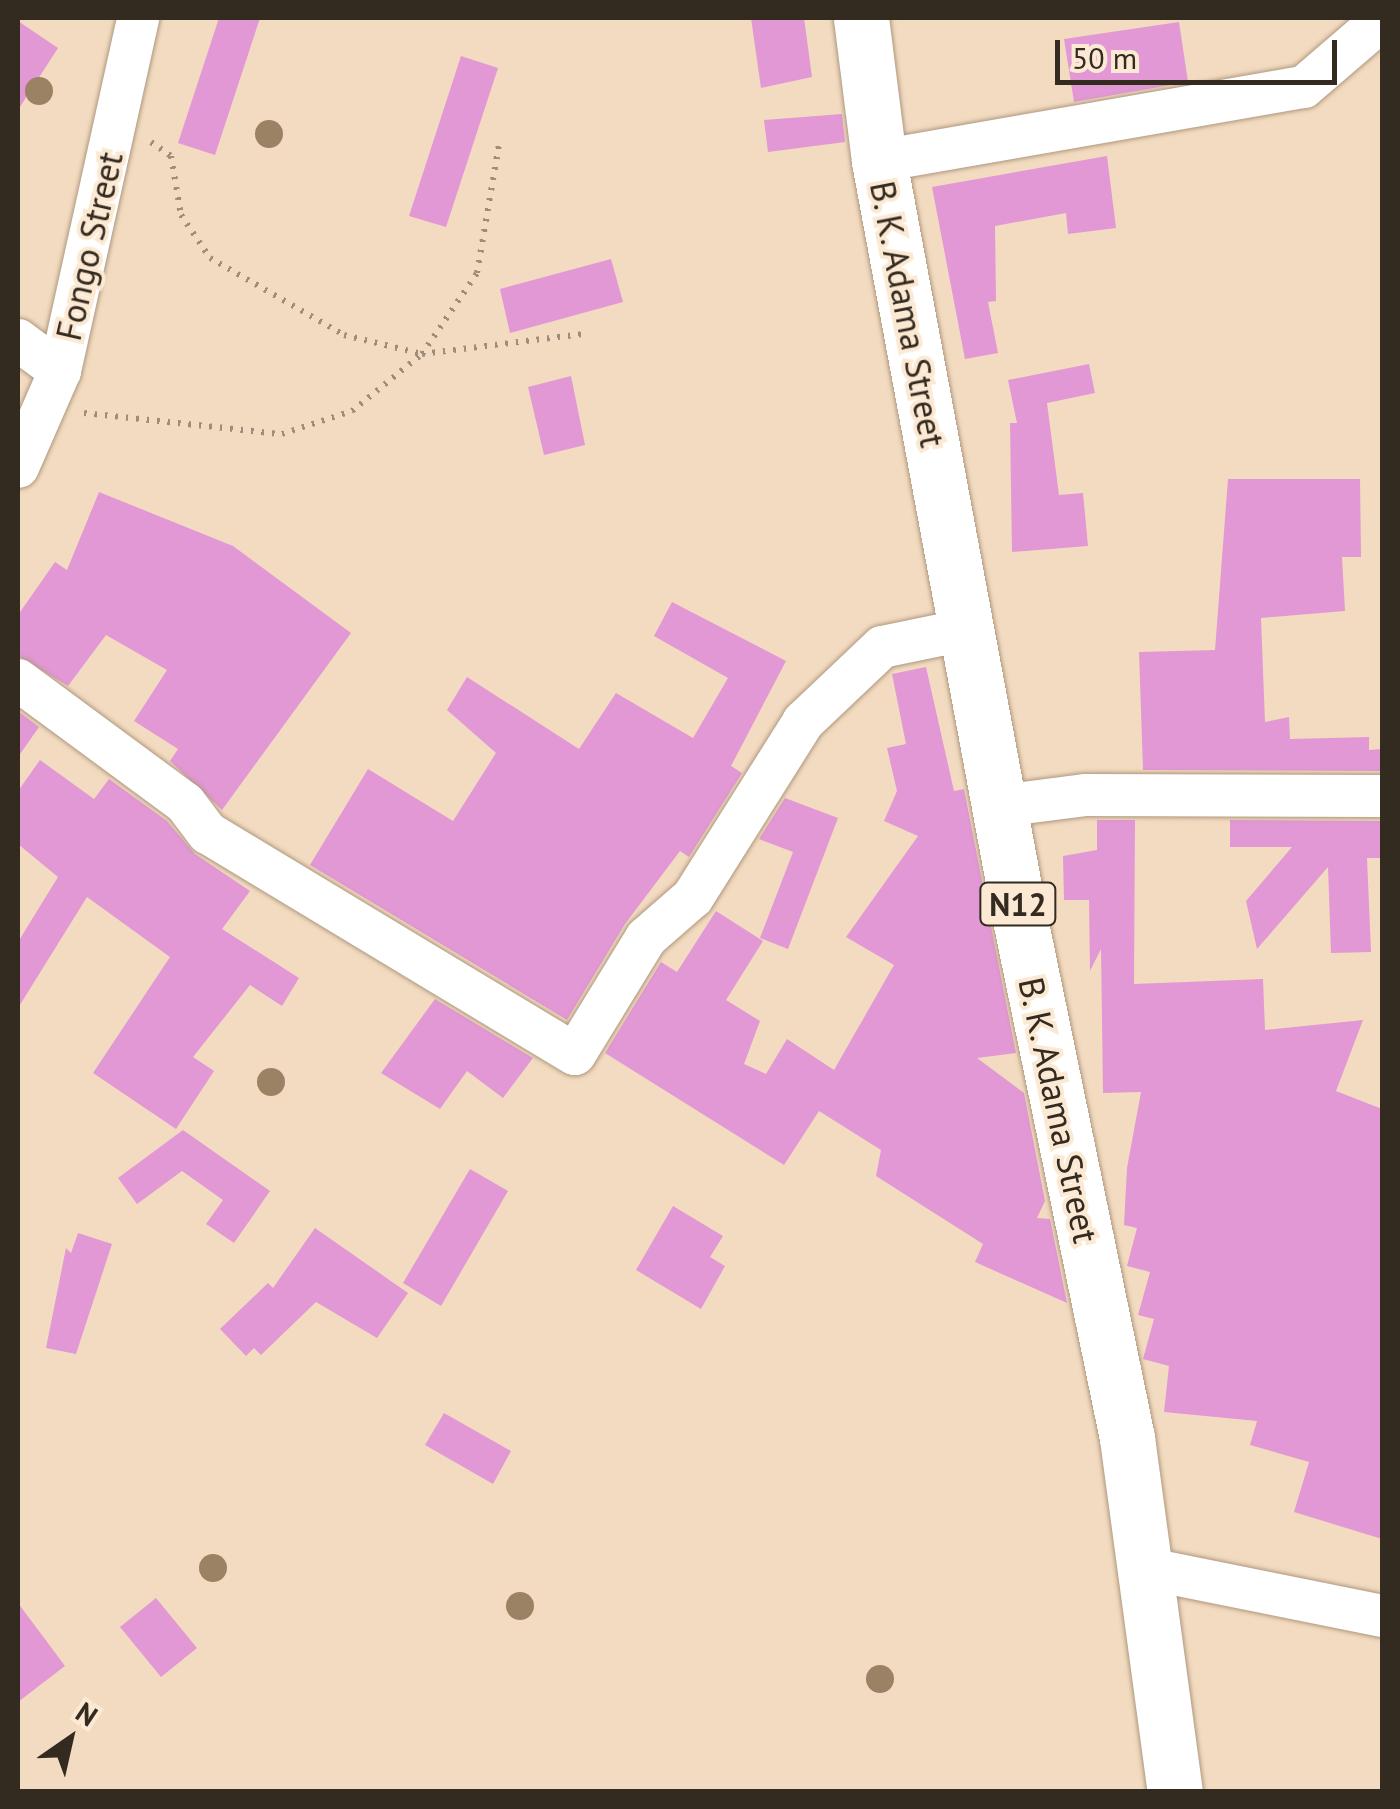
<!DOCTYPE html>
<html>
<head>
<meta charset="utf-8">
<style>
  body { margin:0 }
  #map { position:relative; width:1400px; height:1809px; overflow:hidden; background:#f3dbc1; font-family:"PT Sans",sans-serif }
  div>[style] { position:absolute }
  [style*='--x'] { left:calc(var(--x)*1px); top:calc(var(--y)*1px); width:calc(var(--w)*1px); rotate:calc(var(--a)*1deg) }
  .building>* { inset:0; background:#e198d4 }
  .path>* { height:6px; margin-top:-3px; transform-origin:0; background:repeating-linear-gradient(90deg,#9e8d7a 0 2.5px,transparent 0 10.5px) }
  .roads { filter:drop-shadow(0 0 2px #ae987f) drop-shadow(0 0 2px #ae987f) }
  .street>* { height:42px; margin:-21px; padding:0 21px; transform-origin:21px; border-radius:21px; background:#fff }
  .highway>* { height:55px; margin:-27.5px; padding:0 27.5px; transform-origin:27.5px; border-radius:27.5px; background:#fff }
  .trees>* { width:28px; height:28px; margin:-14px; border-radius:50%; background:#9b8265 }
  span { translate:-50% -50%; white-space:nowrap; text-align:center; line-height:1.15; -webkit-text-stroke:8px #fce9d4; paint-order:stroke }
  .shield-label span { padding:2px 8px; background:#fce9d4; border:2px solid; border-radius:8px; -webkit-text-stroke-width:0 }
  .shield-label { font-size:32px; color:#332a20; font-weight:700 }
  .street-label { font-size:35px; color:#332a20 }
  .frame { position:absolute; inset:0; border:20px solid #332a20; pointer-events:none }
  .north { position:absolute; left:20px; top:1689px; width:100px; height:100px; -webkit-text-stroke:8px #fce9d4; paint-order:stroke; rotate:34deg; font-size:28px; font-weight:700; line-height:40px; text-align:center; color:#332a20 }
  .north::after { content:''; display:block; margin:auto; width:35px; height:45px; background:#332a20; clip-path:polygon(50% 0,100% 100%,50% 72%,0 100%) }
  .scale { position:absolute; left:1055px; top:40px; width:282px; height:45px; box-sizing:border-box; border:5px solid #332a20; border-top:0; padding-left:12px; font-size:30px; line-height:35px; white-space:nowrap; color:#332a20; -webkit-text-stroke:8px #fce9d4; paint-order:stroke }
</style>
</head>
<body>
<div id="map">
  <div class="building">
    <div style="clip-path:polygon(219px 18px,260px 18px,215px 155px,178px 143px)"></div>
    <div style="clip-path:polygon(751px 18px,804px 18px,812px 77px,761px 88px)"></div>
    <div style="clip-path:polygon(18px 21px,58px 48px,18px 110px)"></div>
    <div style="clip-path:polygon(1179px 22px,1188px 82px,1074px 102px,1064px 39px)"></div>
    <div style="clip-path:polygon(461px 56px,498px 68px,446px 227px,409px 216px)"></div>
    <div style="clip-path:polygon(842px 114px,845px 142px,768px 152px,764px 120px)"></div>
    <div style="clip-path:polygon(1107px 156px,1116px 228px,1068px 234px,1066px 213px,995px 226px,996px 301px,988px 302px,998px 353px,965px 359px,932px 187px)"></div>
    <div style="clip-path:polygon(611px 259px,623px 302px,510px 333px,500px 289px)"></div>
    <div style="clip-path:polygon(1089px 364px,1095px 393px,1047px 403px,1059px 495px,1083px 493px,1088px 546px,1012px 552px,1010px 423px,1017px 423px,1008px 380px)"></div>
    <div style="clip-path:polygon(571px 376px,585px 445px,544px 455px,528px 387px)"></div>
    <div style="clip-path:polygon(1228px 479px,1360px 479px,1361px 557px,1342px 557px,1345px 611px,1261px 618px,1265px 722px,1289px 717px,1290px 739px,1369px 737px,1369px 750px,1382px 749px,1382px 771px,1143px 770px,1139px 652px,1215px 650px)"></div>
    <div style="clip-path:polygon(99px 492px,233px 546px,351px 633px,222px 810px,170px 761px,178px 749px,134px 721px,167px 670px,106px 635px,68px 686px,18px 656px,18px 615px,55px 562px,67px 570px)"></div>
    <div style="clip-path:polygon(672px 602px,786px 661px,731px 766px,742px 773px,689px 857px,680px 851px,625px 924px,567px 1020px,310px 865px,368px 769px,453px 821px,496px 753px,447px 710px,467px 677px,579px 749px,616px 693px,693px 738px,728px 678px,654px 636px)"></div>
    <div style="clip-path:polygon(926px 667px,954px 791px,964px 789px,1016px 1053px,977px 1058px,1024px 1093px,1045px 1201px,1037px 1218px,1050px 1219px,1067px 1303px,975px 1262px,983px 1244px,876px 1176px,881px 1150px,819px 1111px,784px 1165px,605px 1053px,661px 962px,677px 972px,716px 911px,763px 941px,726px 1000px,760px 1021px,744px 1064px,766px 1074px,787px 1039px,834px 1070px,894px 965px,846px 937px,918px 836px,884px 821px,897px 791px,887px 748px,906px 744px,892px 674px)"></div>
    <div style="clip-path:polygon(18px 711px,39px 727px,18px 757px)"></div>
    <div style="clip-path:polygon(40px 760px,94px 799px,109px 779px,167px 821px,195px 854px,250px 891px,222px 929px,299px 978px,282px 1006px,250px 985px,193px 1057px,214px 1071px,176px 1129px,93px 1073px,170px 957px,87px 897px,18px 1008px,18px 942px,58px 877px,18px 844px,18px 791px)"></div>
    <div style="clip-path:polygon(785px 798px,838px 818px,788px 949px,760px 938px,793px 852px,759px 839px)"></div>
    <div style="clip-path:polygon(1097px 820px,1135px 820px,1134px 984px,1263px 979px,1265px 1030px,1363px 1020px,1336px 1091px,1382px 1109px,1382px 1539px,1294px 1512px,1309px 1462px,1250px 1445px,1257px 1421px,1164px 1412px,1169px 1366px,1143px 1359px,1154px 1319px,1138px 1315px,1150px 1272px,1127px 1266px,1137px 1228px,1124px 1225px,1127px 1168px,1141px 1092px,1103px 1093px,1101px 949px,1090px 971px,1089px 900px,1064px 900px,1063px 856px,1097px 850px)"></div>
    <div style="clip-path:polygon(1230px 820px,1382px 821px,1382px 858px,1367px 858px,1371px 952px,1331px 953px,1328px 867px,1257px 949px,1246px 901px,1292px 847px,1230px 847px)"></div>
    <div style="clip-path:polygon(435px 999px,533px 1058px,503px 1098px,467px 1071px,440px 1109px,381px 1073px)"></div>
    <div style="clip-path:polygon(183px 1130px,270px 1191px,234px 1243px,206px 1224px,223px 1200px,182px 1171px,137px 1204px,118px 1178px)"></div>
    <div style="clip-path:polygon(470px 1169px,508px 1191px,441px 1306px,403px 1283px)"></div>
    <div style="clip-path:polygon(673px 1206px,723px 1236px,710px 1257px,725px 1266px,701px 1309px,636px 1270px)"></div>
    <div style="clip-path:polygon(315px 1228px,408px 1293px,377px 1338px,316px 1302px,261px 1355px,254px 1348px,246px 1356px,220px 1329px,268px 1283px,273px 1288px)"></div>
    <div style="clip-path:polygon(78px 1233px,112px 1244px,76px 1354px,46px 1348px,66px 1248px,71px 1253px)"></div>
    <div style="clip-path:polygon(444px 1413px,511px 1451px,493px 1484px,425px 1445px)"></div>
    <div style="clip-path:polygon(156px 1598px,197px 1648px,161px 1677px,120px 1627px)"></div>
    <div style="clip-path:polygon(18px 1603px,65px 1666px,18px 1702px)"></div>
  </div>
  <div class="path">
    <div style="--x:151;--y:142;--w:24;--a:35"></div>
    <div style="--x:171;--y:156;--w:60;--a:80.4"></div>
    <div style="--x:181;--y:215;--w:52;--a:56"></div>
    <div style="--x:210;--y:258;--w:155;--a:29.9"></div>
    <div style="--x:344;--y:335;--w:80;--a:13.7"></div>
    <div style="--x:422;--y:354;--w:162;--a:-7.1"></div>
    <div style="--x:84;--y:413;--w:199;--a:6.1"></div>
    <div style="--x:282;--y:434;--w:74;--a:-18.2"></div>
    <div style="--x:352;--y:411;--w:90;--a:-39.2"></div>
    <div style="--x:422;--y:354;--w:98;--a:-55.8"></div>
    <div style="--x:477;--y:273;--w:131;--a:-80.3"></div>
  </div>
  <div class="roads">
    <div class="street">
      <div style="--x:879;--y:161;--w:431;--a:-9.9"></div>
      <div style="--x:1304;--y:87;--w:103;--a:-40.7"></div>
      <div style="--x:18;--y:340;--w:52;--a:36.4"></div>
      <div style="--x:18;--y:467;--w:105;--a:-66.4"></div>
      <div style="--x:60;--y:371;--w:362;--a:-77.5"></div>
      <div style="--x:18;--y:680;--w:207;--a:36.4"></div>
      <div style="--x:185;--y:803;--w:38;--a:53"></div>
      <div style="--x:208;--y:833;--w:428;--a:31.1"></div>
      <div style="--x:575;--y:1054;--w:136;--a:-58.5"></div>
      <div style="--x:646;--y:938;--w:62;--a:-41.1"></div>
      <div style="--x:693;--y:897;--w:207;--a:-57.8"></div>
      <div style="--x:803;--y:722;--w:109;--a:-43.5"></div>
      <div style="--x:882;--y:647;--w:89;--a:-11.7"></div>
      <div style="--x:1000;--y:806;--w:87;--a:-7.3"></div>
      <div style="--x:1086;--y:795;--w:296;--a:0.2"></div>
      <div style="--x:1144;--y:1568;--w:243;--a:11.4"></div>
    </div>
    <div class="highway">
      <div style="--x:861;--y:18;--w:144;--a:82.8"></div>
      <div style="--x:879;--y:161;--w:771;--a:79.46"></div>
      <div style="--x:1020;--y:919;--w:530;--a:78.35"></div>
      <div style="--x:1127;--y:1438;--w:357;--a:82.3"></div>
    </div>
  </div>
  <div class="trees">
    <div style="left:39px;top:91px"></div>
    <div style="left:269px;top:134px"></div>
    <div style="left:271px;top:1082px"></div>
    <div style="left:213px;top:1568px"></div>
    <div style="left:520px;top:1606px"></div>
    <div style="left:880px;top:1679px"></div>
  </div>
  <div class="shield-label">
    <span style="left:1018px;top:904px">N12</span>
  </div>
  <div class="street-label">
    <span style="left:89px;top:246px;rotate:-77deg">Fongo Street</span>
    <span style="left:908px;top:314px;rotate:79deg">B. K. Adama Street</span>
    <span style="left:1059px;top:1110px;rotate:78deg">B. K. Adama Street</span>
  </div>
  <div class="frame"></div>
  <div class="north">N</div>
  <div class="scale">50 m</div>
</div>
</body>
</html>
